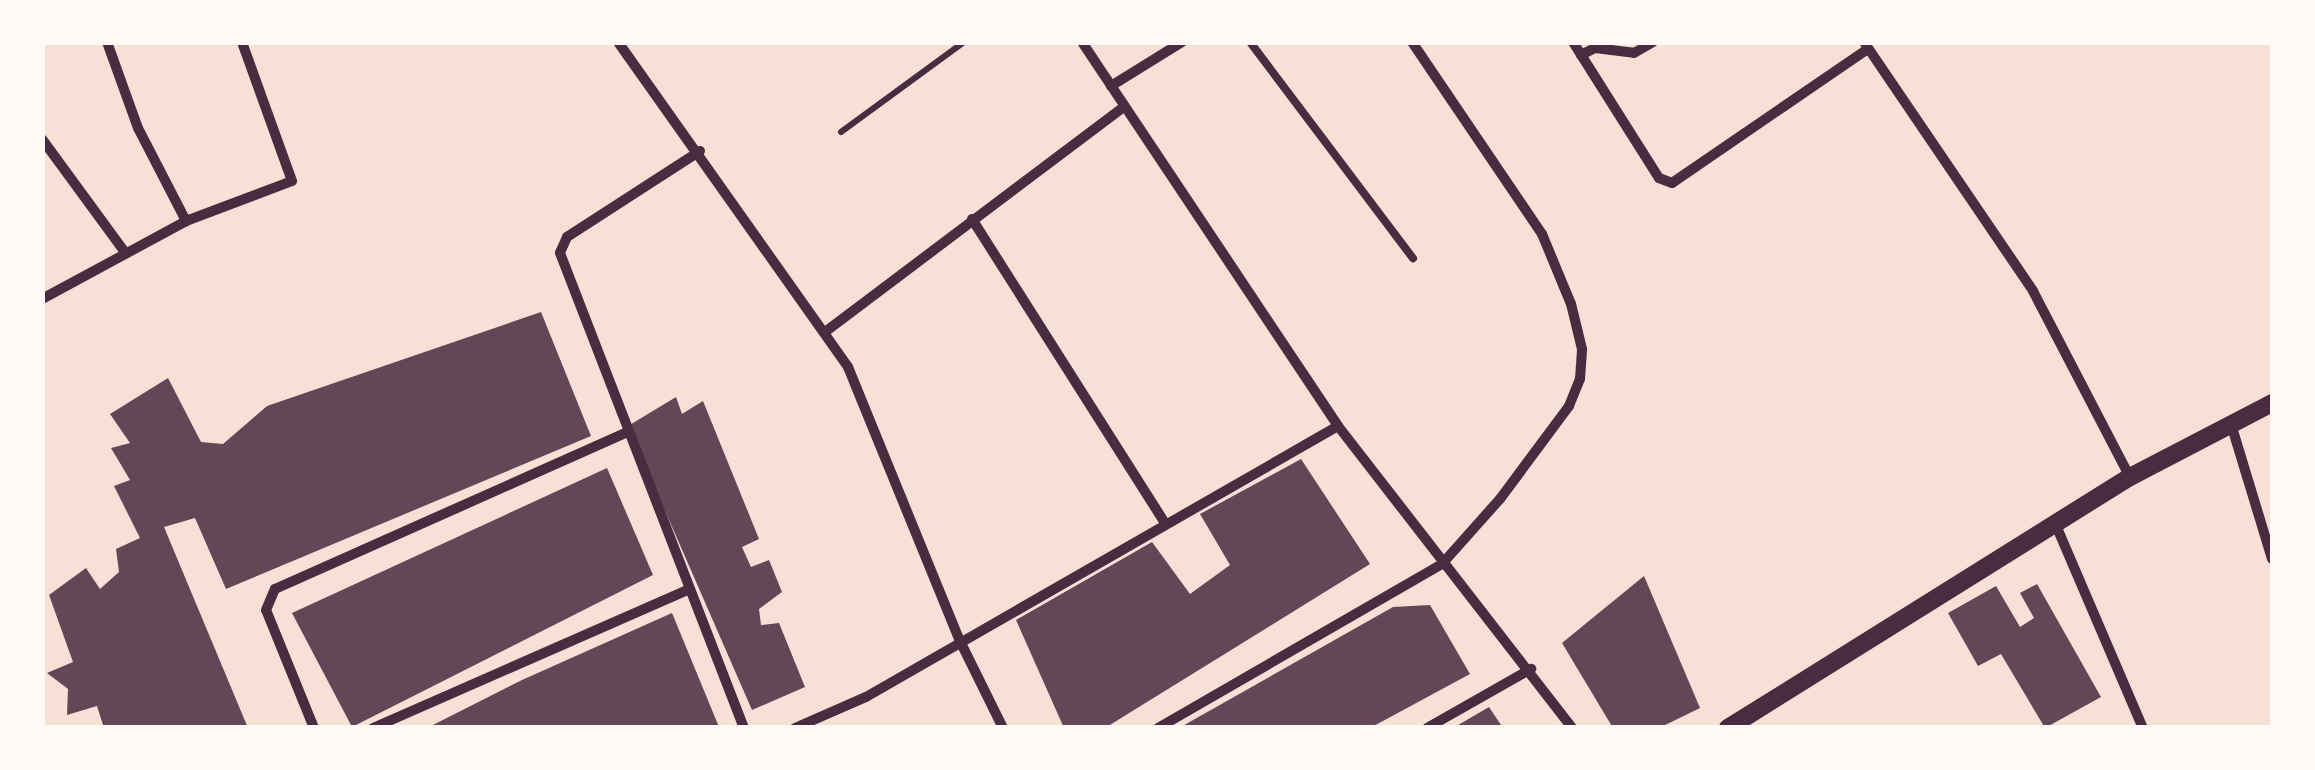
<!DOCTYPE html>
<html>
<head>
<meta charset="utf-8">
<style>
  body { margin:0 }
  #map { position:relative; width:2315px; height:770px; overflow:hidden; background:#f7e1d7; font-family:"Titillium Web",sans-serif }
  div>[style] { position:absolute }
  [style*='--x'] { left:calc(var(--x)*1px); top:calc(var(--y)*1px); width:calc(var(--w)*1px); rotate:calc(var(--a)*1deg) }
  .building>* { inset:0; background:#644757 }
  .path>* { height:6px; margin:-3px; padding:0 3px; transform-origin:3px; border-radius:3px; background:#4a2c40 }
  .service>* { height:8px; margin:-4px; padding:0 4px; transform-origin:4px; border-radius:4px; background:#4a2c40 }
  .minor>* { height:10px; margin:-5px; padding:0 5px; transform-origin:5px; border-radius:5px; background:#4a2c40 }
  .tertiary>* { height:18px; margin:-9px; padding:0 9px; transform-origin:9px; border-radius:9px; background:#4a2c40 }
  span { translate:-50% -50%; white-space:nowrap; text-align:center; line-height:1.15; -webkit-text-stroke:9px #fffaf5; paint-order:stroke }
  .frame { position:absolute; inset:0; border:45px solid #fffaf5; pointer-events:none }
</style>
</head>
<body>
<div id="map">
  <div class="building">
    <div style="clip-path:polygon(541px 312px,591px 436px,226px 589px,195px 518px,164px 527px,248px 728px,104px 728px,97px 706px,67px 715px,68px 689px,47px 673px,73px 662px,49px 595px,86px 568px,100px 589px,119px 572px,116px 549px,140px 538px,114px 486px,130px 480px,111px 448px,130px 443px,110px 414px,168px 378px,201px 442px,223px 444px,267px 406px)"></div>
    <div style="clip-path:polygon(676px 397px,682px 414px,703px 401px,759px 539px,742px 547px,751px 567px,769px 560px,782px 592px,759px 609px,761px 625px,779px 623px,805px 687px,752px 710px,628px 426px)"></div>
    <div style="clip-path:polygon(1301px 459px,1370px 564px,1105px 728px,1064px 728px,1016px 620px,1152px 542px,1190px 594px,1230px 565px,1200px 514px)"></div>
    <div style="clip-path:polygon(607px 468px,653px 575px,352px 727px,292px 613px)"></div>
    <div style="clip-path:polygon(1644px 576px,1700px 708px,1659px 728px,1613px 728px,1562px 643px)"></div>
    <div style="clip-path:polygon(2037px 584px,2101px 697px,2045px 728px,2001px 654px,1978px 666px,1948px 613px,1996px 586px,2020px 627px,2034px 618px,2020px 593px)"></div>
    <div style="clip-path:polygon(1430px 605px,1470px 674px,1370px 728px,1179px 728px,1393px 607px)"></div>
    <div style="clip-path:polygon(672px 613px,719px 727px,427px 728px,522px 680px)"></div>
    <div style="clip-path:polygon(1489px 707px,1503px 728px,1453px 728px)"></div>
  </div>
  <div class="path">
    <div style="--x:841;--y:132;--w:152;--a:-36.2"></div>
  </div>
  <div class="service">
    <div style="--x:1250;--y:42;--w:271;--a:53"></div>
  </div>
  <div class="minor">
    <div style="--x:107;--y:42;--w:91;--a:70.2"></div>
    <div style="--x:138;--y:128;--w:105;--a:62.7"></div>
    <div style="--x:618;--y:42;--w:398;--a:54.7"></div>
    <div style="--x:848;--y:367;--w:294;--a:67.8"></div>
    <div style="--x:959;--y:639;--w:99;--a:63.7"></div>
    <div style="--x:1082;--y:42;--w:462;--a:56.3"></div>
    <div style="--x:1338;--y:426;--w:382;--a:52.2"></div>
    <div style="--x:1573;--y:42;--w:161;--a:57.7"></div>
    <div style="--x:1659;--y:178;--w:14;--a:21"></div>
    <div style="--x:1672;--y:183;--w:237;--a:-34.4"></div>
    <div style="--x:1864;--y:42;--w:301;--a:55.8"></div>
    <div style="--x:2033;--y:291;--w:210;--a:62.5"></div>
    <div style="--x:1581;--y:55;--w:16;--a:-27"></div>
    <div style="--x:1595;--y:48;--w:39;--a:7"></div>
    <div style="--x:1634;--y:53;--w:22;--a:-30"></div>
    <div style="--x:1111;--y:86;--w:84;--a:-31.8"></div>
    <div style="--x:42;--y:139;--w:139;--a:53.8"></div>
    <div style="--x:700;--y:151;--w:158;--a:147.1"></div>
    <div style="--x:567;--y:237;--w:17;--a:114"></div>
    <div style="--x:560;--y:253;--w:509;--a:68.83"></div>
    <div style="--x:972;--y:219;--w:359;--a:57.6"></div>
    <div style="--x:42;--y:299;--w:164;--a:-28.4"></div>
    <div style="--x:186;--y:221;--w:113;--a:-20.7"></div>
    <div style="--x:292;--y:181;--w:148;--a:-109.8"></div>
    <div style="--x:825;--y:332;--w:374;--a:-37"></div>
    <div style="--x:2231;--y:424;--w:141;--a:73.1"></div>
    <div style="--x:2055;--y:523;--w:223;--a:66.8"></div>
    <div style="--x:314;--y:728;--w:127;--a:-112.1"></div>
    <div style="--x:266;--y:610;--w:23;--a:-67"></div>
    <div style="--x:275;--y:589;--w:385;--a:-24"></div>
    <div style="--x:373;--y:728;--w:345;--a:-23.7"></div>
    <div style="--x:795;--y:728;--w:77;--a:-23.6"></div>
    <div style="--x:866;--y:697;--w:544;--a:-29.86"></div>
    <div style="--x:1158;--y:728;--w:328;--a:-30"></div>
    <div style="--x:1442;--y:564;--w:87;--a:-48.3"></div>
    <div style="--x:1500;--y:499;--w:116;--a:-53.4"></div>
    <div style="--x:1569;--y:406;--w:29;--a:-68"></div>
    <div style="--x:1580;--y:379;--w:30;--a:-86"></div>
    <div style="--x:1582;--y:349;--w:46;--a:-103.7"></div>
    <div style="--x:1571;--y:304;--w:76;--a:-112.5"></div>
    <div style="--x:1542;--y:234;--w:232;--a:-124.1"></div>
    <div style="--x:1427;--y:728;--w:120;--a:-29.6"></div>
  </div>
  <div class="tertiary">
    <div style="--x:1728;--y:728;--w:474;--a:-32"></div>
    <div style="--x:2130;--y:477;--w:160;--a:-27.5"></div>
  </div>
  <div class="frame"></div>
</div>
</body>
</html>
